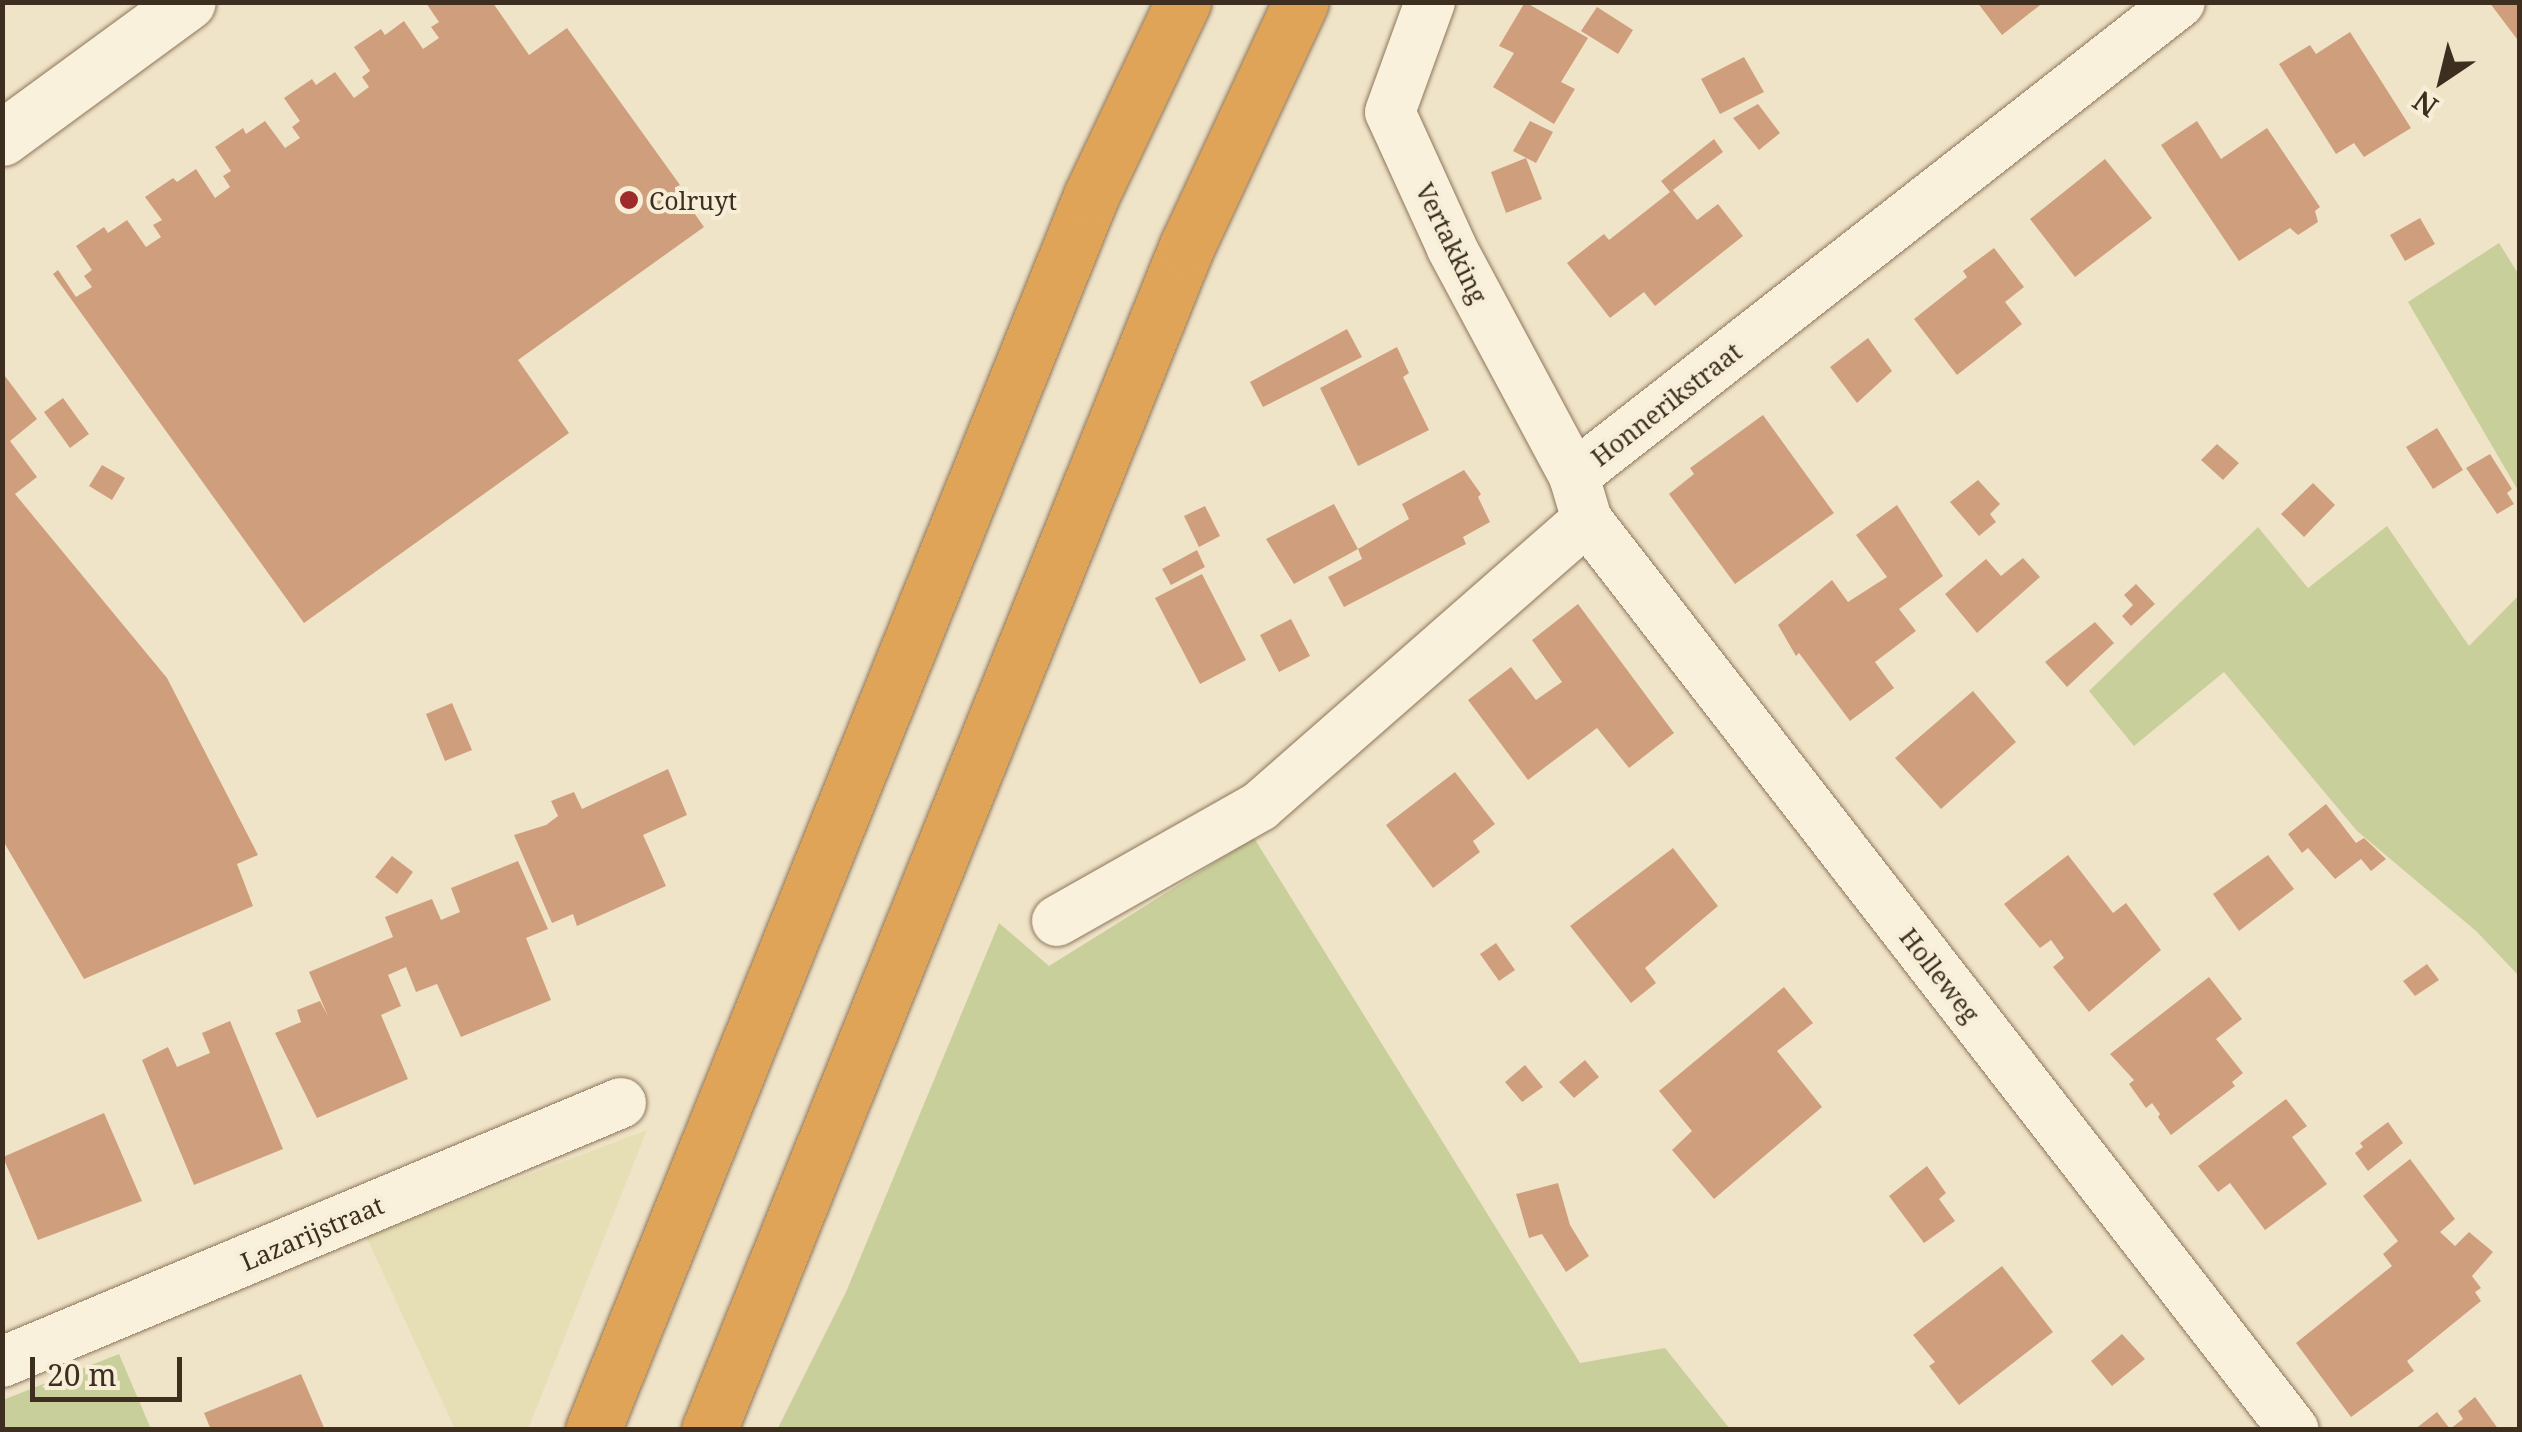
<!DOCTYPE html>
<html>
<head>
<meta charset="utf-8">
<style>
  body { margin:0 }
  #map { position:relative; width:2522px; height:1432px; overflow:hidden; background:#f0e4c8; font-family:"Noto Serif",serif }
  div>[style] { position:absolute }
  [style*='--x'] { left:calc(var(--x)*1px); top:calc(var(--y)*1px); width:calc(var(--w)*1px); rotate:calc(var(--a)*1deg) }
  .farmland>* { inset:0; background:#e6deb5 }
  .green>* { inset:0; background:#c9cf9b }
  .building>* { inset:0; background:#cf9f7d }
  .roads { filter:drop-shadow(0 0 2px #8d765c) drop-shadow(0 0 2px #8d765c) }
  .street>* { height:50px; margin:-25px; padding:0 25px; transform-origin:25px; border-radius:25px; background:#faf1dc }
  .secondary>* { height:55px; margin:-27.5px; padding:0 27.5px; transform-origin:27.5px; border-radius:27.5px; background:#faf1dc }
  .highway>* { height:55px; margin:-27.5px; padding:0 27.5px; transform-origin:27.5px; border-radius:27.5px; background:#e0a458 }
  .dots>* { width:28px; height:28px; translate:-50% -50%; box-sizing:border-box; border:5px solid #f7eed8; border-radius:50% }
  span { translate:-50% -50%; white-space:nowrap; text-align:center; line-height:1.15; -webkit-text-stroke:8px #f7eed8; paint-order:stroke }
  .poi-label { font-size:25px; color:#3d2e20 }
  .left { translate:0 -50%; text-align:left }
  .street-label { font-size:25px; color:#3d2e20 }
  .frame { position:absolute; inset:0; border:5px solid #3d2e20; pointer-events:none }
  .north { position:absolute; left:2392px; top:30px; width:100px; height:100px; -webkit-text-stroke:8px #f7eed8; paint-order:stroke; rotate:215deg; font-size:28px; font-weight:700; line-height:40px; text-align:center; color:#3d2e20 }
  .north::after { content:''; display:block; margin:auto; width:35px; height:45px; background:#3d2e20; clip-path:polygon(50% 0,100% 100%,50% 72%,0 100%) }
  .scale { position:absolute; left:30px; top:1357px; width:152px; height:45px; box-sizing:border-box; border:5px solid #3d2e20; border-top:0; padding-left:12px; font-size:30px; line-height:35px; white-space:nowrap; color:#3d2e20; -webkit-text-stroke:8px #f7eed8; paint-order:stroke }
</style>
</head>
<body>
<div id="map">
  <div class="farmland">
    <div style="clip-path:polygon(647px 1130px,528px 1429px,455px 1429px,366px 1236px)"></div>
  </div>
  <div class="green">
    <div style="clip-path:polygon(2499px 243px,2519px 275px,2519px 492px,2408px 302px)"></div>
    <div style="clip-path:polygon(2387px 526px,2469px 646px,2519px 595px,2519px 976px,2476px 931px,2357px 831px,2224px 672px,2134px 746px,2089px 691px,2258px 527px,2308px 588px)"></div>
    <div style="clip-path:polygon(1254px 838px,1580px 1363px,1665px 1348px,1730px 1429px,777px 1430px,846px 1292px,999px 923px,1049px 966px)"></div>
    <div style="clip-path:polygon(119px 1354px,151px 1429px,3px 1429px,3px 1400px)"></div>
  </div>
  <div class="building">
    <div style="clip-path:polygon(1525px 2px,1588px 38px,1561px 82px,1575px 89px,1554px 124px,1493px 87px,1514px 53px,1499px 46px)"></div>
    <div style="clip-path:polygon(1977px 2px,2044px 2px,2002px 35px)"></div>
    <div style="clip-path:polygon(2489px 2px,2520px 2px,2520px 43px)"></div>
    <div style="clip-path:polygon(426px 3px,493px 3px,529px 55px,567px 28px,680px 185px,676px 187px,704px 227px,518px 360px,569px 433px,304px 623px,53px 274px,58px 270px,76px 297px,92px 287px,84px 276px,92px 270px,76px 246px,104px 227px,108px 233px,127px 220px,146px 247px,161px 237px,153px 225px,162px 220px,145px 197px,173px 178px,177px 182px,196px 169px,215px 198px,230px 187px,223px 176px,231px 171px,215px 147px,243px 128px,246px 134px,265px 121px,285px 148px,300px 138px,292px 127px,300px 121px,284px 98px,312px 79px,316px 85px,335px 72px,354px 98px,369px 87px,362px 77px,370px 71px,354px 47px,381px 29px,385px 35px,404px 21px,423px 49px,439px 38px,431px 27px,439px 22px)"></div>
    <div style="clip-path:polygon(1597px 7px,1633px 30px,1618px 54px,1581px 31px)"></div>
    <div style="clip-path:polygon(2350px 32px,2411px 128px,2364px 157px,2354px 143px,2336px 154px,2279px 64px,2310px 45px,2316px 54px)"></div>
    <div style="clip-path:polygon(1744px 57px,1764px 92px,1720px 114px,1701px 79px)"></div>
    <div style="clip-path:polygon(1758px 104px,1780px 133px,1759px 150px,1733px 118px)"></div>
    <div style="clip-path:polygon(1530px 121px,1553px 132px,1536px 163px,1513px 151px)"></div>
    <div style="clip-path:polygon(2197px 121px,2221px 159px,2267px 128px,2320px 207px,2315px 211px,2318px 222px,2298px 235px,2290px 228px,2239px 261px,2161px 145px)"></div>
    <div style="clip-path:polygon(1714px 139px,1723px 152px,1673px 190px,1697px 220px,1718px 204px,1743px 236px,1655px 306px,1644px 292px,1610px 318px,1567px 263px,1604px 234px,1609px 240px,1670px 192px,1661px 181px)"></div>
    <div style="clip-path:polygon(1526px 158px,1542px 199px,1506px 213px,1491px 172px)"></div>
    <div style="clip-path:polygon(2105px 159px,2152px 218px,2075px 277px,2030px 219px)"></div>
    <div style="clip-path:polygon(2420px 218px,2435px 244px,2405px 261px,2390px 235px)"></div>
    <div style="clip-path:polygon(1994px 248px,2024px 287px,2005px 302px,2022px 324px,1957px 375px,1914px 319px,1967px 277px,1963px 271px)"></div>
    <div style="clip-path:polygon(1347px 329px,1362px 357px,1263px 407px,1250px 382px)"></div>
    <div style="clip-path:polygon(1868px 338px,1892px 371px,1857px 403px,1830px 367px)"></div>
    <div style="clip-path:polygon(1397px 347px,1409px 373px,1403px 377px,1429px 430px,1358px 466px,1320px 388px)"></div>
    <div style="clip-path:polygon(2px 372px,37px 419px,10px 441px,37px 477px,15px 494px,167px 678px,258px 855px,237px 864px,253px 906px,84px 979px,2px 839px)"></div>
    <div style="clip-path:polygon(63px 398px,89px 434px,70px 448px,44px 412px)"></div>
    <div style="clip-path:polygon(1763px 415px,1834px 513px,1735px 584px,1669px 494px,1694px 474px,1690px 468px)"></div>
    <div style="clip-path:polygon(2437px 428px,2463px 470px,2433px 489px,2406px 447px)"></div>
    <div style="clip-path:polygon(2217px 444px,2239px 463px,2223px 480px,2201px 460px)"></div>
    <div style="clip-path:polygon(2490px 454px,2512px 489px,2507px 493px,2514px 504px,2497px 514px,2466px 468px)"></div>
    <div style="clip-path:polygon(102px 465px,125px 478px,112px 500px,89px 486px)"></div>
    <div style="clip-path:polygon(1464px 470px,1481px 494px,1478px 497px,1490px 522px,1463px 537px,1466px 544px,1344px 607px,1328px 577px,1362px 559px,1358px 549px,1294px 584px,1266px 539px,1334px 504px,1358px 549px,1409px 519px,1402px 504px)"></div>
    <div style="clip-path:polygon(1978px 480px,2000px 504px,1990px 514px,1996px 522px,1979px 536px,1950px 502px)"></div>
    <div style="clip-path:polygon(2313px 483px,2335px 505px,2304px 537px,2281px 514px)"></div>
    <div style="clip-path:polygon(1897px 505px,1943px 576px,1899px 609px,1916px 631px,1875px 662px,1894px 688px,1850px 721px,1799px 653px,1796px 656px,1778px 625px,1832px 580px,1848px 602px,1887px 577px,1856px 535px)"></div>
    <div style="clip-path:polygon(1205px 506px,1220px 536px,1199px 547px,1184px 516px)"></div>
    <div style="clip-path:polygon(1197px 550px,1205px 567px,1171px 585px,1162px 569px)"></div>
    <div style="clip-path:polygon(2023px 558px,2040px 577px,1977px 633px,1945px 594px,1986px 559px,2001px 576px)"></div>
    <div style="clip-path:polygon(1202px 574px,1246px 660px,1200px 684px,1155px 598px)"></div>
    <div style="clip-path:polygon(2136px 584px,2155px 604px,2131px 626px,2122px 616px,2133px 605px,2124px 595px)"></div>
    <div style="clip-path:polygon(1578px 604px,1674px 733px,1629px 768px,1597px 728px,1528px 780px,1468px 700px,1511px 667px,1536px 700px,1562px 682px,1532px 640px)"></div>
    <div style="clip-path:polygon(1291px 619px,1310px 656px,1279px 672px,1260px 635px)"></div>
    <div style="clip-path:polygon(2095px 622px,2114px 643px,2067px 687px,2045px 662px)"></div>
    <div style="clip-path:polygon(1973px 691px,2016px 742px,1941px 809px,1895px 758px)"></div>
    <div style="clip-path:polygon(452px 703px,472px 750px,445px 761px,426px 714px)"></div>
    <div style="clip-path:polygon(668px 769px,687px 815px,643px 835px,666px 886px,577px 926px,573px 914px,552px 923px,514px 835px,546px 825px,558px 816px,551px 801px,574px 792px,582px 809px)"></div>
    <div style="clip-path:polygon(1455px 772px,1495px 824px,1473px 841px,1480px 852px,1433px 888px,1386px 825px)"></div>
    <div style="clip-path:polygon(2326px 804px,2356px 843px,2364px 838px,2386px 859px,2371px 871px,2361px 859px,2335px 879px,2308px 848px,2302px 853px,2288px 834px)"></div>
    <div style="clip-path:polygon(1673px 848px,1718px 906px,1645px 968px,1656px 983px,1631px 1003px,1570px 926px)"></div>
    <div style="clip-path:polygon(2068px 855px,2113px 913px,2126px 903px,2161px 950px,2089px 1012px,2053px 967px,2064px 958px,2051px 940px,2040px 948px,2004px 904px)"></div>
    <div style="clip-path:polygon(2268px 855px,2294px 889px,2239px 931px,2213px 894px)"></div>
    <div style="clip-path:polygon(392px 856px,413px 872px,397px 894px,375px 877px)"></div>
    <div style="clip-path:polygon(518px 861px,548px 929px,526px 938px,551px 1000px,461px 1037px,437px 984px,416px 992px,406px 967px,388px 975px,401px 1006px,381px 1015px,408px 1079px,317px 1118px,275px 1033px,301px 1022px,297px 1010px,320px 1001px,328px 1016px,309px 972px,393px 937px,385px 917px,432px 899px,441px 920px,460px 912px,451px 888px)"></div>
    <div style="clip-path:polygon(1496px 943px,1515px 970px,1499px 981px,1480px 954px)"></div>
    <div style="clip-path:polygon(2427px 964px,2439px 980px,2415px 996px,2403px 981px)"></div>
    <div style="clip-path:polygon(2209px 977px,2242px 1019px,2216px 1039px,2243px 1073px,2232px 1082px,2235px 1086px,2171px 1135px,2158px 1117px,2160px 1114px,2152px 1103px,2146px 1108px,2129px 1084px,2134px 1080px,2110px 1054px)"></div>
    <div style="clip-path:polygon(1784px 987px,1813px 1023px,1777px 1051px,1822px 1107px,1714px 1199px,1672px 1150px,1692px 1131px,1659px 1091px)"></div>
    <div style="clip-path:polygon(230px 1021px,283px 1149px,194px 1185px,142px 1060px,168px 1047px,177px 1067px,210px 1053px,202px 1033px)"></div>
    <div style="clip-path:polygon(1585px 1060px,1599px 1077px,1574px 1098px,1559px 1082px)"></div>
    <div style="clip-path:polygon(1525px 1065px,1543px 1087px,1522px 1102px,1505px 1082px)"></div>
    <div style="clip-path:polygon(2286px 1099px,2307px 1126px,2292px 1137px,2327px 1184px,2265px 1230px,2230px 1183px,2218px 1192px,2198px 1166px)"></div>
    <div style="clip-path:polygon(104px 1113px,142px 1201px,38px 1240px,3px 1157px)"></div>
    <div style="clip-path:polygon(2388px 1122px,2403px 1143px,2368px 1171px,2355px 1153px,2363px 1147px,2360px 1143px)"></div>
    <div style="clip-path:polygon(2410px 1159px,2455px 1219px,2440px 1232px,2455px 1246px,2469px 1232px,2493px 1252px,2472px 1276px,2481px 1288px,2475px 1292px,2481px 1301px,2407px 1361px,2414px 1371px,2351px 1417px,2296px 1343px,2392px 1266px,2383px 1254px,2398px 1241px,2363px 1196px)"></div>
    <div style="clip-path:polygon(1927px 1166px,1946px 1193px,1939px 1199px,1955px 1221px,1924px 1243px,1889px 1196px)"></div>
    <div style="clip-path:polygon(1558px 1183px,1570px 1225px,1589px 1256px,1566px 1272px,1542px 1234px,1529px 1238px,1516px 1194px)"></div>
    <div style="clip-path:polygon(2002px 1266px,2053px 1332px,1959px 1405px,1929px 1366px,1935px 1362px,1913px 1335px)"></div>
    <div style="clip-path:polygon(2122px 1334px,2145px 1359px,2112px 1386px,2091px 1361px)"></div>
    <div style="clip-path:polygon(301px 1374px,325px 1430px,211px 1430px,204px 1413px)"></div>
    <div style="clip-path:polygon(2475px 1397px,2499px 1430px,2414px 1430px,2437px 1412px,2450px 1429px,2463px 1419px,2458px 1411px)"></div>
  </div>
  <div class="roads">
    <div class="street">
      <div style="--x:1574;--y:476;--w:769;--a:-38.03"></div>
      <div style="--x:1587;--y:520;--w:1152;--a:52.16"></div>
      <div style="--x:1057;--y:921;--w:233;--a:-29.5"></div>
      <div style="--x:1260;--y:806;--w:434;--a:-41.2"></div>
      <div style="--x:1587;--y:520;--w:46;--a:-106.5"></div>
      <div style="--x:1574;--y:476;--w:259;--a:-118.2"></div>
      <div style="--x:1452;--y:248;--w:149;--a:-114.5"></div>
      <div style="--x:1390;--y:112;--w:117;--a:-70"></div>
      <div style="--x:2;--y:1362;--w:671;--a:-22.71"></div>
    </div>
    <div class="secondary">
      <div style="--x:2;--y:138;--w:230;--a:-36.2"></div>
    </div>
    <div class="highway">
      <div style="--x:593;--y:1430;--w:1331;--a:-68.02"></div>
      <div style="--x:1091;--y:196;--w:215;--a:-64.6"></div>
      <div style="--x:709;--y:1430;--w:1277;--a:-68.02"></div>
      <div style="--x:1187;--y:246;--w:269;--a:-65"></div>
    </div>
  </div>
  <div class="dots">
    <div style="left:629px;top:200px;background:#9e2a2b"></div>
  </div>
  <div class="poi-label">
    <span class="left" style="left:649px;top:200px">Colruyt</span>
  </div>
  <div class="street-label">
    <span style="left:1452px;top:243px;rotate:64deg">Vertakking</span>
    <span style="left:1666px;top:404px;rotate:-38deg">Honnerikstraat</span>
    <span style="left:1940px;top:975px;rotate:52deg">Holleweg</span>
    <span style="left:312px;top:1233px;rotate:-23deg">Lazarijstraat</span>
  </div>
  <div class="frame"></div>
  <div class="north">N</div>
  <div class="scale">20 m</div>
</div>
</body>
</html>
